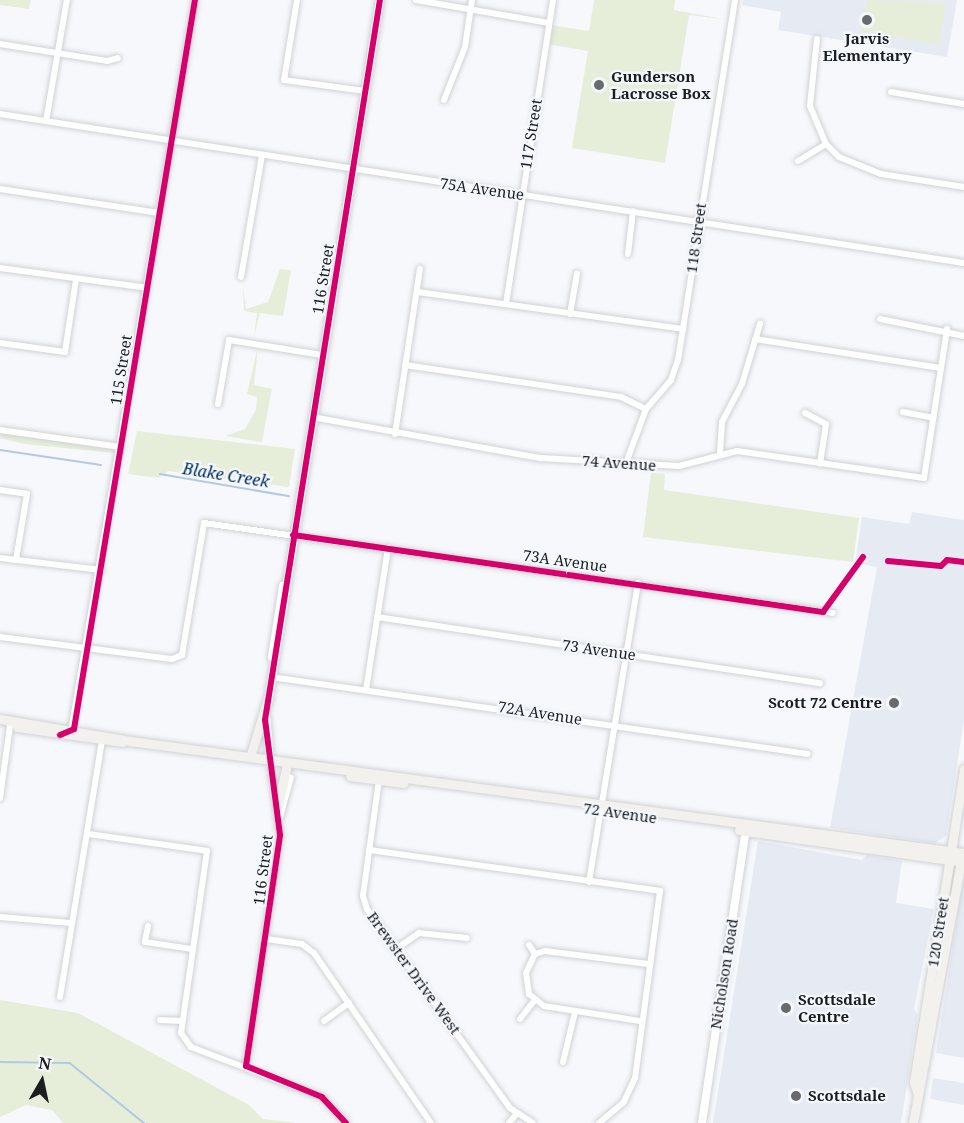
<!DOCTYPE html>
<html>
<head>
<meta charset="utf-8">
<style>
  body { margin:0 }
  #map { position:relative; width:964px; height:1123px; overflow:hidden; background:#f6f8fb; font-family:"Noto Serif",serif }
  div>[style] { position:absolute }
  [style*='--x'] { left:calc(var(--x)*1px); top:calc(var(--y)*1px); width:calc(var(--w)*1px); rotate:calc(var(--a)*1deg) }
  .built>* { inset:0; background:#e6ebf3 }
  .green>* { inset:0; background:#e6eed9 }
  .stream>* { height:1.5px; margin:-0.75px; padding:0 0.75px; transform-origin:0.75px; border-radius:0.75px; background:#b1c8e7 }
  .roads { filter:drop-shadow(0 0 2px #d0d2d4) drop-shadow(0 0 2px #d0d2d4) }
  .minor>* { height:6px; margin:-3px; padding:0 3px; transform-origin:3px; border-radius:3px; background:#fefefe }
  .tertiary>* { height:8px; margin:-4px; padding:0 4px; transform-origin:4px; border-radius:4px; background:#fefefe }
  .secondary>* { height:9px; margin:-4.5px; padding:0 4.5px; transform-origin:4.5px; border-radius:4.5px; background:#f3f1ee }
  .cycleway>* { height:6px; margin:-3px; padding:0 3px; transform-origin:3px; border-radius:3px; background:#d6006c }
  .dots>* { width:16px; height:16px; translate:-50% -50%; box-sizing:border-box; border:3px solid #f4f8fd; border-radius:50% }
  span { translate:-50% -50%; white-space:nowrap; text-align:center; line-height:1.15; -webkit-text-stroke:4.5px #f4f8fd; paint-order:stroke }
  .poi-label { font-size:15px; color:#1b1d20; font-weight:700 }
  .left { translate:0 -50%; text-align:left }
  .right { translate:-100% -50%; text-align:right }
  .street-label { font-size:15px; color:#1b1d20 }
  .water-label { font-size:16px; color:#002e60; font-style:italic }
  .north { position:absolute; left:12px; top:1051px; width:60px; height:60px; -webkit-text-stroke:4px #f4f8fd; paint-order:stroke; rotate:9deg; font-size:16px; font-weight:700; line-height:24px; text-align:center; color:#1b1d20 }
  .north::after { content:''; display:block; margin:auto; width:21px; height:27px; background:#1b1d20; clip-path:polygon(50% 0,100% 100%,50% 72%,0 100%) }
</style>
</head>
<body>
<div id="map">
  <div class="built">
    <div style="clip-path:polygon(743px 0,957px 0,947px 57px,778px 30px,781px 12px,742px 5px)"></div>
    <div style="clip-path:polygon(912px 512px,964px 520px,964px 720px,946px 836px,935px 843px,830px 828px,877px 567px,855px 563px,862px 517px,909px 524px)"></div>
    <div style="clip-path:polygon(758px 841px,862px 860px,867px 855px,902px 861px,896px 903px,934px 909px,914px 1009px,918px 1015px,901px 1123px,713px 1123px)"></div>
    <div style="clip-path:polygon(964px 875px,964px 1058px,936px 1053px)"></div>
    <div style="clip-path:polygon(933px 1078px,964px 1083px,964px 1105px,930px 1099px)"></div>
  </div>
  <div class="green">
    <div style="clip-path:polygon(0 0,31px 0,29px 9px,0 5px)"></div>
    <div style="clip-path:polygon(594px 0,675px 0,674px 10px,723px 19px,689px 15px,665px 163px,572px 148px,588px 51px,548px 44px,551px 25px,589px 31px)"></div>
    <div style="clip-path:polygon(867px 0,946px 3px,939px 44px,861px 31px)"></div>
    <div style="clip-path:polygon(280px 269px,291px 270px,283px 316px,260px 313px,254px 336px,257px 313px,244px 311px,243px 286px,246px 309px,268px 302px)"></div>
    <div style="clip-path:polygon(258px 346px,254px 385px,272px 389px,262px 442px,225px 436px,245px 429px,256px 410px,257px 397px,247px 394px)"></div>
    <div style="clip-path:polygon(137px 431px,295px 449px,289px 487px,168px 471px,159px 478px,128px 474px)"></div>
    <div style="clip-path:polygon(0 433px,111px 449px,115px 453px,24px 444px,0 438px)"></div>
    <div style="clip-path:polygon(651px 473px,665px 474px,664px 490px,859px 518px,853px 562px,643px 537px)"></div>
    <div style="clip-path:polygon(0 1000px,78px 1013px,249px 1105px,263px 1119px,297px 1123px,63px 1123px,52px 1110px,26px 1105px,0 1117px)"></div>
  </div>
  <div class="stream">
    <div style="--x:0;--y:450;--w:102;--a:8.4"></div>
    <div style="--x:160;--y:474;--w:131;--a:9.7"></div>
    <div style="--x:0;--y:1062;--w:70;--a:0.8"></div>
    <div style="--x:70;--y:1063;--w:95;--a:39"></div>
  </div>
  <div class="roads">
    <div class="minor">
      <div style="--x:297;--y:0;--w:81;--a:99.2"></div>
      <div style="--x:284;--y:80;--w:82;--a:7.7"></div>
      <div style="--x:416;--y:0;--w:135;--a:9.8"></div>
      <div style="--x:817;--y:39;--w:67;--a:96"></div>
      <div style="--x:810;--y:106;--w:41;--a:67.2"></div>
      <div style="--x:826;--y:144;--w:18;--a:45"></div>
      <div style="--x:839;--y:157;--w:45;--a:22"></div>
      <div style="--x:881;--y:174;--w:84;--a:8.9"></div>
      <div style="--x:0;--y:44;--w:108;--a:9"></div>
      <div style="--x:107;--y:61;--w:11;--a:-15"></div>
      <div style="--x:891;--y:92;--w:74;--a:9.3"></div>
      <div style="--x:444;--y:100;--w:57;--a:-68.4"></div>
      <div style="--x:465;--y:47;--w:48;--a:-81.5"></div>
      <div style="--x:0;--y:114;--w:975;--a:8.79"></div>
      <div style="--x:46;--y:121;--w:123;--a:-80.2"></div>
      <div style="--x:798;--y:161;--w:33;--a:-31"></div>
      <div style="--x:0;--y:189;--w:161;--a:8.6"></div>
      <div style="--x:628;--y:254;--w:43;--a:-83.4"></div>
      <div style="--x:0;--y:268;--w:148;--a:7.7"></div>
      <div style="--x:241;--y:277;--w:123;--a:-80.2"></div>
      <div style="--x:417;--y:292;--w:269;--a:7.9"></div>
      <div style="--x:506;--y:304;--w:308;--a:-81.2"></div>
      <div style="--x:570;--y:314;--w:41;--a:-80.1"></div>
      <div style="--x:880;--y:319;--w:86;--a:11.4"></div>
      <div style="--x:755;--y:339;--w:188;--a:8.9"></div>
      <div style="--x:0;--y:343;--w:66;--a:7.9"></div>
      <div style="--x:65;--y:352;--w:74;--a:-81.4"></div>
      <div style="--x:405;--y:365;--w:218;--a:8.4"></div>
      <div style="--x:621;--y:397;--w:28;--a:26"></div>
      <div style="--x:218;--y:404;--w:65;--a:-80.2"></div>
      <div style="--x:229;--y:340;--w:94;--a:9.2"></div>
      <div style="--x:903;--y:412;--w:31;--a:11"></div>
      <div style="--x:805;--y:413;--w:24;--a:28"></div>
      <div style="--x:826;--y:424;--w:40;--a:98.5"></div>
      <div style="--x:312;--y:417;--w:233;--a:10.2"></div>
      <div style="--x:541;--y:458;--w:138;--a:3.3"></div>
      <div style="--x:679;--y:466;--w:60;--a:-14.5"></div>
      <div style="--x:737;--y:451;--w:189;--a:8.2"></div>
      <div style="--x:924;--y:478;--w:151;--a:-81.2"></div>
      <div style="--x:0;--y:430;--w:122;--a:8"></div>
      <div style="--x:395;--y:434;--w:167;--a:-81.4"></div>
      <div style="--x:720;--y:452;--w:30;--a:-86"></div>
      <div style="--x:722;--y:422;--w:43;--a:-62.2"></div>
      <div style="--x:742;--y:384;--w:63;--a:-73.3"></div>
      <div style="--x:626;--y:463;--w:58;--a:-69.7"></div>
      <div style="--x:646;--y:409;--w:38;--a:-49"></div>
      <div style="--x:671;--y:380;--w:21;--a:-71"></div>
      <div style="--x:678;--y:360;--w:364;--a:-81"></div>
      <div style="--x:0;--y:490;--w:27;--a:8"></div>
      <div style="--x:27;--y:494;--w:67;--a:99.5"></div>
      <div style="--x:0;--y:558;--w:102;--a:6.8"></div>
      <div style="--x:377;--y:617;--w:448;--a:8.5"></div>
      <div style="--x:0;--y:637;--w:173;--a:7.3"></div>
      <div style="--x:172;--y:659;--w:11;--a:-22"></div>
      <div style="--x:182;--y:655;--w:134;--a:-80.5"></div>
      <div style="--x:204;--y:523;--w:635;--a:8.14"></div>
      <div style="--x:271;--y:677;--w:542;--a:8.16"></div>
      <div style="--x:366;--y:690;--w:144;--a:-81.2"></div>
      <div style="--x:71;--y:731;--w:741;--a:-80.37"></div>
      <div style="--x:379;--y:780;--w:117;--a:97.9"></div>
      <div style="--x:363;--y:896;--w:14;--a:73"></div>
      <div style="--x:367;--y:909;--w:245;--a:54.3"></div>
      <div style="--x:510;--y:1108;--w:27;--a:33"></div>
      <div style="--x:0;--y:798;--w:73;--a:-82.1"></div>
      <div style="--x:280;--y:817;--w:41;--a:-74.6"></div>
      <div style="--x:88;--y:834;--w:120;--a:8.1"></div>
      <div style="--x:207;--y:851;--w:184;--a:98.1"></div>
      <div style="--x:181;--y:1033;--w:17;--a:54"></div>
      <div style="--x:191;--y:1047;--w:140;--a:20.9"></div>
      <div style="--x:322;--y:1097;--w:35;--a:47"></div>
      <div style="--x:369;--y:850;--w:294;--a:8"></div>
      <div style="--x:660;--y:891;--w:189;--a:97.6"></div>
      <div style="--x:635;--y:1078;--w:26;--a:115"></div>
      <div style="--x:624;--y:1102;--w:33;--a:140"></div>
      <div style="--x:589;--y:882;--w:303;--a:-80.7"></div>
      <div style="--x:0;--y:917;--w:71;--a:4.8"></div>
      <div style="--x:148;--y:926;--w:16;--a:101"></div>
      <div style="--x:145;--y:942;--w:48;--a:8.5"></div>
      <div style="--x:266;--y:939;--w:36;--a:8"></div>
      <div style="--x:302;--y:944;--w:15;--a:37"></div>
      <div style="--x:314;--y:953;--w:206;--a:55.5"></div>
      <div style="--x:529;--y:945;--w:11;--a:56"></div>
      <div style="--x:396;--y:949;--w:28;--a:-35"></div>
      <div style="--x:419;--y:933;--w:48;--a:5.9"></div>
      <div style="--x:60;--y:997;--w:259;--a:-80.7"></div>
      <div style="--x:520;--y:1019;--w:23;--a:-52"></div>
      <div style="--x:160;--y:1020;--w:21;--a:3"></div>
      <div style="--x:324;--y:1021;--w:31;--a:-36"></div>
      <div style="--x:640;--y:1021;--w:97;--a:-171.1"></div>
      <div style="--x:544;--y:1006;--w:19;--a:-141"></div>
      <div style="--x:529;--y:994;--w:21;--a:-98"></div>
      <div style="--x:526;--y:973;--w:21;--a:-65"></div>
      <div style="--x:535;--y:954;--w:10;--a:-17"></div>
      <div style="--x:545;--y:951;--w:104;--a:7.2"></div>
      <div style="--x:563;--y:1062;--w:51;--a:-76.5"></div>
      <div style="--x:246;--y:1066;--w:233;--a:-81.6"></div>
      <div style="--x:280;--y:835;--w:75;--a:-97.7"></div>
      <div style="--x:509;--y:1123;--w:13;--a:-51"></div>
    </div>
    <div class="tertiary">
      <div style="--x:272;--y:657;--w:72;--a:-81.2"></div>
      <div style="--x:268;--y:703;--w:712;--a:-80.95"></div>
      <div style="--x:266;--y:715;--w:46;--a:85"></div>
      <div style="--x:702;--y:1123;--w:299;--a:-81.5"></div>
    </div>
    <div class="secondary">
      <div style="--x:0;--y:719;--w:132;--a:9.6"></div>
      <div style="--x:130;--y:741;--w:841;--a:7.65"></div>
      <div style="--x:17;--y:727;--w:106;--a:8.1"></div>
      <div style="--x:250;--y:757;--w:62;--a:-73"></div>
      <div style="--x:350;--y:776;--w:54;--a:7.4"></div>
      <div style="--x:278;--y:806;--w:40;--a:-78"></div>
      <div style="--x:739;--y:830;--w:227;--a:8.1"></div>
      <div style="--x:918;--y:1095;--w:14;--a:-107"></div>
      <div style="--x:914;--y:1082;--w:317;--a:-80.9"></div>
      <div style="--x:913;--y:1123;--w:270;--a:-79.6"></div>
    </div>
  </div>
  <div class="cycleway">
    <div style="--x:293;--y:535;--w:536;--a:8.27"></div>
    <div style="--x:823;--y:612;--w:68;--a:-54"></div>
    <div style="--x:888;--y:561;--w:53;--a:5.4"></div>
    <div style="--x:941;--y:566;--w:8;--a:-45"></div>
    <div style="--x:947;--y:560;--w:17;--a:7"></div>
    <div style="--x:60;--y:735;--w:15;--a:-23"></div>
    <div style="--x:74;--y:729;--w:739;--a:-80.58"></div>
    <div style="--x:346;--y:1123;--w:35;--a:-133"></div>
    <div style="--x:322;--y:1097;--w:82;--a:-157.8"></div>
    <div style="--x:246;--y:1066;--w:233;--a:-81.6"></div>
    <div style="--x:280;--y:835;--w:116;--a:-97.4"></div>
    <div style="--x:265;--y:720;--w:729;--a:-80.93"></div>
  </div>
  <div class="dots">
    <div style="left:867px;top:20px;background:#686a6d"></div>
    <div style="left:599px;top:85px;background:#686a6d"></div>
    <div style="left:894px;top:703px;background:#686a6d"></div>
    <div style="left:786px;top:1008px;background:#686a6d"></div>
    <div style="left:796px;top:1096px;background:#686a6d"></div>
  </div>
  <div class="poi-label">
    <span style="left:867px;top:47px">Jarvis<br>Elementary</span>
    <span class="left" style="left:611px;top:85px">Gunderson<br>Lacrosse Box</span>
    <span class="right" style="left:882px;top:703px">Scott 72 Centre</span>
    <span class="left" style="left:798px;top:1008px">Scottsdale<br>Centre</span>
    <span class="left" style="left:808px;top:1096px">Scottsdale</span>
  </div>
  <div class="street-label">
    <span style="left:531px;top:134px;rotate:-81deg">117 Street</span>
    <span style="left:482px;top:189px;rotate:8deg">75A Avenue</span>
    <span style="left:696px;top:238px;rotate:-82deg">118 Street</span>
    <span style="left:323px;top:279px;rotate:-81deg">116 Street</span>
    <span style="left:121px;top:370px;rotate:-81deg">115 Street</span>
    <span style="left:619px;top:463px;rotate:4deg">74 Avenue</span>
    <span style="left:565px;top:561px;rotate:8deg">73A Avenue</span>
    <span style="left:599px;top:650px;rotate:8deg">73 Avenue</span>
    <span style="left:540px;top:713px;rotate:9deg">72A Avenue</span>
    <span style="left:620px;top:813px;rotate:8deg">72 Avenue</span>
    <span style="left:263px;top:870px;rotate:-83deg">116 Street</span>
    <span style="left:938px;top:932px;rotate:-81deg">120 Street</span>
    <span style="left:414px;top:973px;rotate:54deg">Brewster Drive West</span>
    <span style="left:724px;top:974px;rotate:-81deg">Nicholson Road</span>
  </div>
  <div class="water-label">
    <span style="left:226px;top:475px;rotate:9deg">Blake Creek</span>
  </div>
  <div class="north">N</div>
</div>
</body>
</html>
